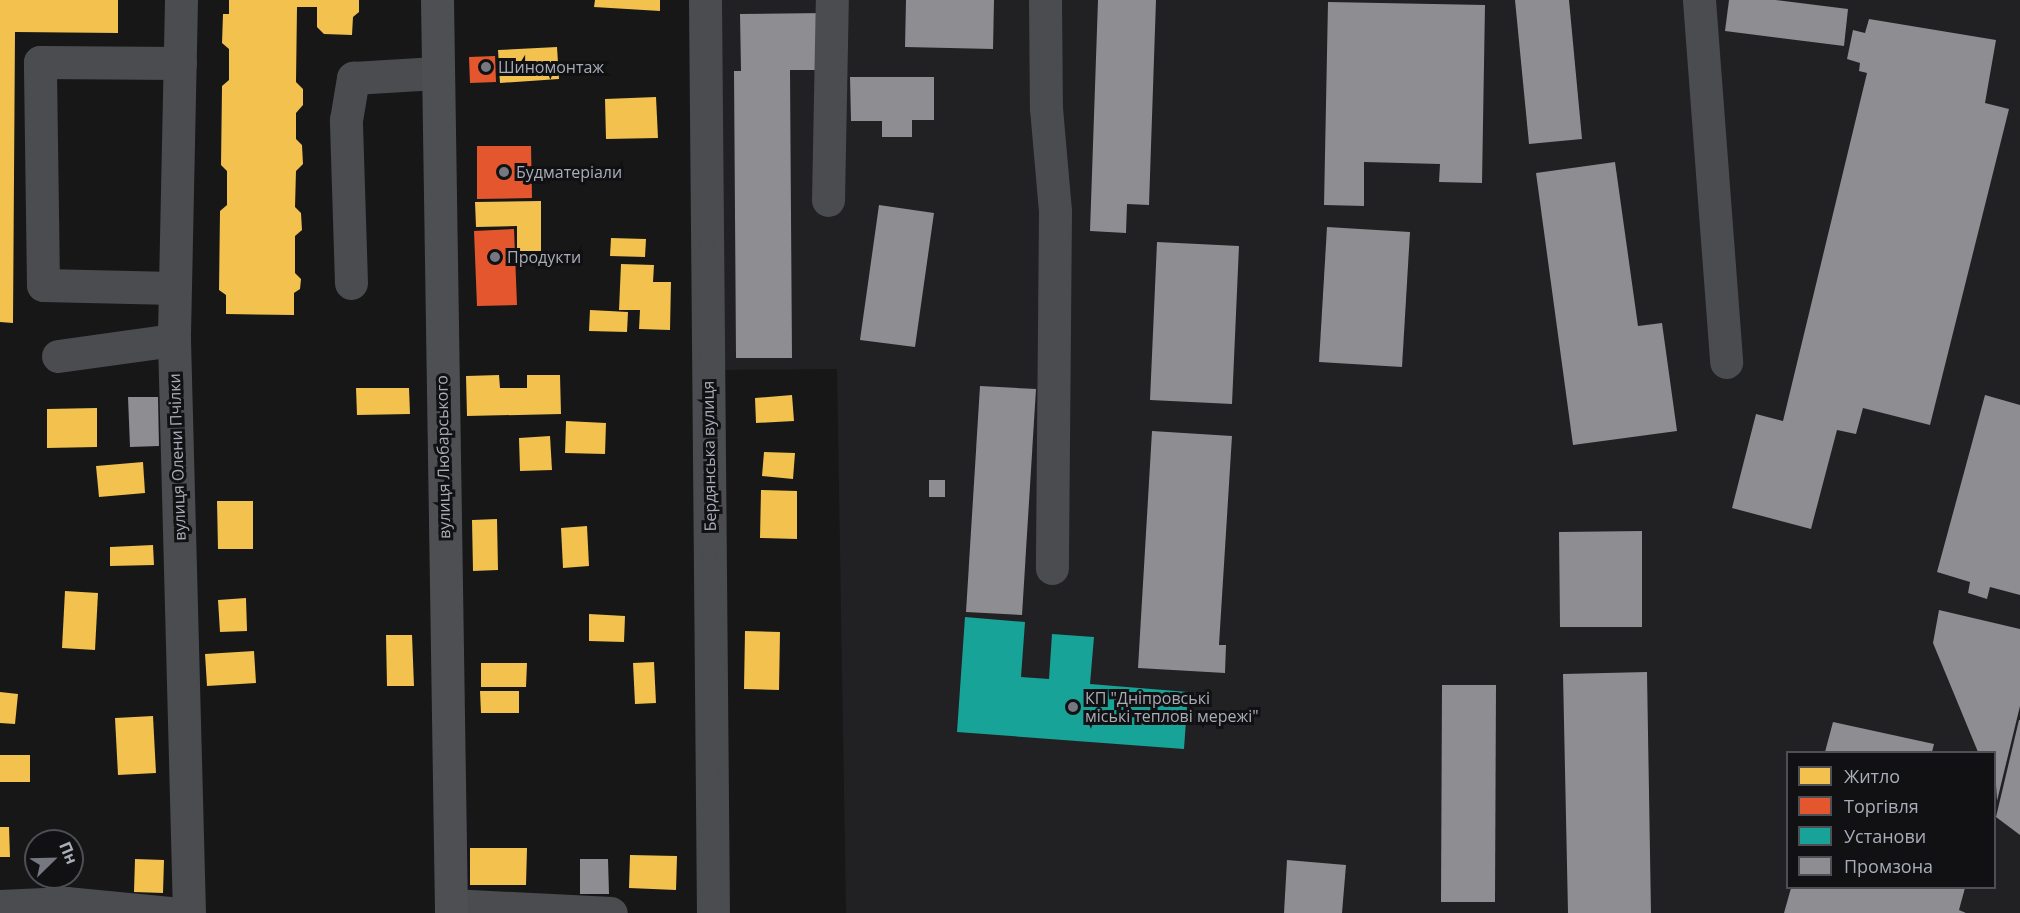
<!DOCTYPE html>
<html>
<head>
<meta charset="utf-8">
<style>
  body { margin:0 }
  #map { position:relative; width:2020px; height:913px; overflow:hidden; background:#171717; font-family:"Open Sans",sans-serif }
  div>[style] { position:absolute }
  [style*='--x'] { left:calc(var(--x)*1px); top:calc(var(--y)*1px); width:calc(var(--w)*1px); rotate:calc(var(--a)*1deg) }
  .built>* { inset:0; background:#212123 }
  .homes>* { inset:0; background:#f2c14e }
  .shops>* { inset:0; background:#e4572e }
  .public>* { inset:0; background:#17a398 }
  .industry>* { inset:0; background:#8d8d92 }
  .minor>* { height:33px; margin:-16.5px; padding:0 16.5px; transform-origin:16.5px; border-radius:16.5px; background:#4b4c50 }
  .major>* { height:33px; margin:-16.5px; padding:0 16.5px; transform-origin:16.5px; border-radius:16.5px; background:#4d4f52 }
  .tram>* { height:1.5px; margin:-0.75px; padding:0 0.75px; transform-origin:0.75px; border-radius:0.75px; background:#4b4c4f }
  .dots>* { width:16px; height:16px; translate:-50% -50%; box-sizing:border-box; border:3px solid #111113; border-radius:50% }
  span { translate:-50% -50%; white-space:nowrap; text-align:center; line-height:1.15; -webkit-text-stroke:6px #111113; paint-order:stroke }
  .poi-label { font-size:16px; color:#a8adb8 }
  .left { translate:0 -50%; text-align:left }
  .street-label { font-size:16px; color:#a8adb8 }
  .legend { position:absolute; left:1786px; top:751px; width:210px; height:138px; box-sizing:border-box; background:#111113; border:2px solid #4d4f55; margin:0; padding:8px 10px; list-style:none; font-size:18px; color:#a8adb8 }
  .legend li { display:flex; align-items:center; gap:12px; height:30px }
  .legend b { width:30px; border:2px solid #4d4f55 }
  .north { position:absolute; left:24px; top:829px; width:60px; height:60px; box-sizing:border-box; background:#111113; border:2px solid #4d4f55; border-radius:50%; rotate:67deg; font-size:16px; font-weight:700; line-height:24px; text-align:center; color:#a8adb8 }
  .north::after { content:''; display:block; margin:auto; width:21px; height:27px; background:#757880; clip-path:polygon(50% 0,100% 100%,50% 72%,0 100%) }
</style>
</head>
<body>
<div id="map">
  <div class="built">
    <div style="clip-path:polygon(evenodd,717px 0,2020px 0,2020px 913px,846px 913px,837px 369px,720px 370px,717px 0,1788px 752px,1994px 752px,1994px 888px,1788px 888px,1788px 752px)"></div>
  </div>
  <div class="homes">
    <div style="clip-path:polygon(0 0,118px 0,118px 33px,15px 32px,13px 323px,0 322px)"></div>
    <div style="clip-path:polygon(229px 0,359px 0,359px 12px,353px 17px,352px 35px,324px 34px,317px 27px,317px 7px,297px 7px,296px 82px,303px 89px,303px 105px,296px 113px,296px 139px,302px 145px,303px 164px,296px 171px,295px 207px,301px 213px,302px 230px,295px 236px,295px 273px,301px 279px,300px 289px,294px 293px,294px 315px,226px 314px,226px 295px,219px 290px,220px 211px,227px 205px,227px 171px,221px 165px,222px 86px,229px 80px,229px 49px,222px 43px,223px 14px,229px 14px)"></div>
    <div style="clip-path:polygon(595px 0,660px 0,660px 11px,594px 7px)"></div>
    <div style="clip-path:polygon(557px 47px,559px 79px,500px 83px,498px 50px)"></div>
    <div style="clip-path:polygon(656px 97px,658px 138px,606px 139px,605px 99px)"></div>
    <div style="clip-path:polygon(541px 201px,541px 251px,517px 251px,517px 226px,476px 227px,475px 202px)"></div>
    <div style="clip-path:polygon(611px 238px,646px 239px,645px 257px,610px 256px)"></div>
    <div style="clip-path:polygon(621px 264px,654px 265px,653px 282px,671px 282px,670px 330px,639px 329px,640px 310px,619px 310px)"></div>
    <div style="clip-path:polygon(590px 310px,628px 312px,627px 332px,589px 331px)"></div>
    <div style="clip-path:polygon(499px 375px,500px 388px,527px 388px,527px 375px,560px 375px,561px 414px,467px 416px,466px 376px)"></div>
    <div style="clip-path:polygon(356px 388px,409px 388px,410px 414px,357px 415px)"></div>
    <div style="clip-path:polygon(792px 395px,794px 421px,756px 423px,755px 398px)"></div>
    <div style="clip-path:polygon(97px 408px,97px 447px,47px 448px,47px 409px)"></div>
    <div style="clip-path:polygon(566px 421px,606px 423px,605px 454px,565px 453px)"></div>
    <div style="clip-path:polygon(550px 436px,552px 470px,520px 471px,519px 438px)"></div>
    <div style="clip-path:polygon(764px 452px,795px 453px,793px 479px,762px 476px)"></div>
    <div style="clip-path:polygon(143px 462px,145px 493px,99px 497px,96px 466px)"></div>
    <div style="clip-path:polygon(761px 490px,797px 491px,797px 539px,760px 538px)"></div>
    <div style="clip-path:polygon(217px 501px,253px 501px,253px 549px,218px 549px)"></div>
    <div style="clip-path:polygon(497px 519px,498px 570px,473px 571px,472px 520px)"></div>
    <div style="clip-path:polygon(587px 526px,589px 566px,563px 568px,561px 528px)"></div>
    <div style="clip-path:polygon(153px 545px,154px 565px,110px 566px,110px 547px)"></div>
    <div style="clip-path:polygon(65px 591px,98px 593px,95px 650px,62px 648px)"></div>
    <div style="clip-path:polygon(246px 598px,247px 631px,220px 632px,218px 600px)"></div>
    <div style="clip-path:polygon(589px 614px,625px 616px,624px 642px,589px 641px)"></div>
    <div style="clip-path:polygon(745px 631px,780px 632px,779px 690px,744px 689px)"></div>
    <div style="clip-path:polygon(386px 635px,412px 635px,414px 686px,387px 686px)"></div>
    <div style="clip-path:polygon(254px 651px,256px 683px,207px 686px,205px 654px)"></div>
    <div style="clip-path:polygon(654px 662px,656px 703px,635px 704px,633px 663px)"></div>
    <div style="clip-path:polygon(481px 663px,527px 663px,526px 687px,481px 687px)"></div>
    <div style="clip-path:polygon(480px 691px,519px 691px,519px 713px,481px 713px)"></div>
    <div style="clip-path:polygon(0 692px,18px 694px,15px 724px,0 723px)"></div>
    <div style="clip-path:polygon(153px 716px,156px 773px,118px 775px,115px 718px)"></div>
    <div style="clip-path:polygon(0 755px,30px 755px,30px 782px,0 782px)"></div>
    <div style="clip-path:polygon(0 827px,9px 827px,10px 857px,0 857px)"></div>
    <div style="clip-path:polygon(470px 848px,527px 848px,526px 885px,470px 885px)"></div>
    <div style="clip-path:polygon(630px 855px,677px 856px,676px 890px,629px 888px)"></div>
    <div style="clip-path:polygon(135px 859px,164px 860px,163px 893px,134px 892px)"></div>
  </div>
  <div class="shops">
    <div style="clip-path:polygon(495px 56px,496px 82px,470px 83px,469px 57px)"></div>
    <div style="clip-path:polygon(477px 146px,531px 146px,532px 198px,477px 199px)"></div>
    <div style="clip-path:polygon(514px 229px,517px 305px,477px 306px,474px 231px)"></div>
  </div>
  <div class="public">
    <div style="clip-path:polygon(965px 617px,1025px 622px,1021px 677px,1049px 679px,1052px 634px,1094px 637px,1090px 684px,1188px 692px,1184px 749px,957px 732px)"></div>
  </div>
  <div class="industry">
    <div style="clip-path:polygon(906px 0,994px 0,993px 49px,905px 47px)"></div>
    <div style="clip-path:polygon(1098px 0,1156px 0,1149px 205px,1127px 204px,1126px 233px,1090px 231px)"></div>
    <div style="clip-path:polygon(1515px 0,1569px 0,1582px 139px,1529px 144px)"></div>
    <div style="clip-path:polygon(1729px 0,1775px 0,1848px 9px,1844px 46px,1725px 31px)"></div>
    <div style="clip-path:polygon(1328px 2px,1485px 5px,1482px 183px,1439px 182px,1440px 164px,1364px 162px,1364px 206px,1324px 205px)"></div>
    <div style="clip-path:polygon(825px 13px,826px 70px,790px 70px,792px 358px,736px 358px,734px 71px,741px 71px,740px 14px)"></div>
    <div style="clip-path:polygon(1869px 19px,1996px 40px,1985px 103px,2009px 109px,1930px 425px,1863px 408px,1856px 434px,1837px 430px,1811px 529px,1732px 508px,1756px 414px,1783px 421px,1867px 73px,1859px 71px,1860px 63px,1847px 59px,1853px 30px,1865px 33px)"></div>
    <div style="clip-path:polygon(850px 77px,934px 77px,934px 120px,912px 120px,912px 137px,882px 137px,882px 121px,851px 121px)"></div>
    <div style="clip-path:polygon(1615px 162px,1638px 326px,1662px 323px,1677px 431px,1573px 445px,1536px 173px)"></div>
    <div style="clip-path:polygon(879px 205px,934px 213px,915px 347px,860px 340px)"></div>
    <div style="clip-path:polygon(1327px 227px,1410px 232px,1402px 367px,1319px 362px)"></div>
    <div style="clip-path:polygon(1157px 242px,1239px 246px,1232px 404px,1150px 400px)"></div>
    <div style="clip-path:polygon(980px 386px,1036px 389px,1022px 615px,966px 612px)"></div>
    <div style="clip-path:polygon(1985px 395px,2020px 405px,2020px 595px,1990px 587px,1987px 599px,1968px 593px,1970px 582px,1937px 572px)"></div>
    <div style="clip-path:polygon(128px 397px,158px 397px,159px 446px,130px 447px)"></div>
    <div style="clip-path:polygon(1152px 431px,1232px 436px,1219px 645px,1226px 645px,1225px 673px,1138px 668px)"></div>
    <div style="clip-path:polygon(929px 480px,945px 480px,945px 497px,929px 497px)"></div>
    <div style="clip-path:polygon(1642px 531px,1642px 627px,1560px 627px,1559px 532px)"></div>
    <div style="clip-path:polygon(1939px 610px,2020px 629px,2020px 706px,1997px 801px,1994px 752px,1978px 752px,1933px 643px)"></div>
    <div style="clip-path:polygon(1647px 672px,1651px 913px,1568px 913px,1563px 674px)"></div>
    <div style="clip-path:polygon(1442px 685px,1496px 685px,1495px 902px,1441px 902px)"></div>
    <div style="clip-path:polygon(2019px 720px,2020px 720px,2020px 835px,1996px 817px)"></div>
    <div style="clip-path:polygon(1833px 722px,1934px 744px,1932px 752px,1825px 752px)"></div>
    <div style="clip-path:polygon(580px 859px,608px 859px,609px 894px,580px 894px)"></div>
    <div style="clip-path:polygon(1287px 860px,1346px 865px,1342px 913px,1284px 913px)"></div>
    <div style="clip-path:polygon(1791px 888px,1965px 888px,1959px 910px,1966px 913px,1784px 913px)"></div>
  </div>
  <div class="minor">
    <div style="--x:181;--y:0;--w:340;--a:91.2"></div>
    <div style="--x:174;--y:340;--w:573;--a:88.5"></div>
    <div style="--x:705;--y:0;--w:913;--a:89.5"></div>
    <div style="--x:1045;--y:0;--w:108;--a:89.5"></div>
    <div style="--x:1046;--y:108;--w:103;--a:85"></div>
    <div style="--x:1055;--y:211;--w:357;--a:90.5"></div>
    <div style="--x:1699;--y:0;--w:363;--a:85.7"></div>
    <div style="--x:828;--y:200;--w:200;--a:-88.9"></div>
    <div style="--x:351;--y:283;--w:163;--a:-91.8"></div>
    <div style="--x:346;--y:120;--w:43;--a:-80.5"></div>
    <div style="--x:353;--y:78;--w:83;--a:-3.4"></div>
    <div style="--x:174;--y:288;--w:131;--a:-178.7"></div>
    <div style="--x:43;--y:285;--w:223;--a:-90.8"></div>
    <div style="--x:40;--y:62;--w:140;--a:0.4"></div>
    <div style="--x:58;--y:356;--w:117;--a:-7.9"></div>
    <div style="--x:451;--y:905;--w:160;--a:2.9"></div>
    <div style="--x:0;--y:906;--w:66;--a:-2.6"></div>
    <div style="--x:66;--y:903;--w:104;--a:5.5"></div>
  </div>
  <div class="major">
    <div style="--x:437;--y:0;--w:913;--a:89.12"></div>
  </div>
  <div class="tram">
    <div style="--x:698;--y:0;--w:913;--a:89.5"></div>
    <div style="--x:712;--y:0;--w:913;--a:89.5"></div>
  </div>
  <div class="dots">
    <div style="left:486px;top:67px;background:#757880"></div>
    <div style="left:504px;top:172px;background:#757880"></div>
    <div style="left:495px;top:257px;background:#757880"></div>
    <div style="left:1073px;top:707px;background:#757880"></div>
  </div>
  <div class="poi-label">
    <span class="left" style="left:498px;top:67px">Шиномонтаж</span>
    <span class="left" style="left:516px;top:172px">Будматеріали</span>
    <span class="left" style="left:507px;top:257px">Продукти</span>
    <span class="left" style="left:1085px;top:707px">КП "Дніпровські<br>міські теплові мережі"</span>
  </div>
  <div class="street-label">
    <span style="left:709px;top:456px;rotate:-91deg">Бердянська вулиця</span>
    <span style="left:177px;top:457px;rotate:-92deg">вулиця Олени Пчілки</span>
    <span style="left:443px;top:457px;rotate:-91deg">вулиця Любарського</span>
  </div>
  <ul class="legend">
  <li><b style="height:16px;background:#f2c14e"></b>Житло</li>
  <li><b style="height:16px;background:#e4572e"></b>Торгівля</li>
  <li><b style="height:16px;background:#17a398"></b>Установи</li>
  <li><b style="height:16px;background:#8d8d92"></b>Промзона</li>
  </ul>
  <div class="north">Пн</div>
</div>
</body>
</html>
